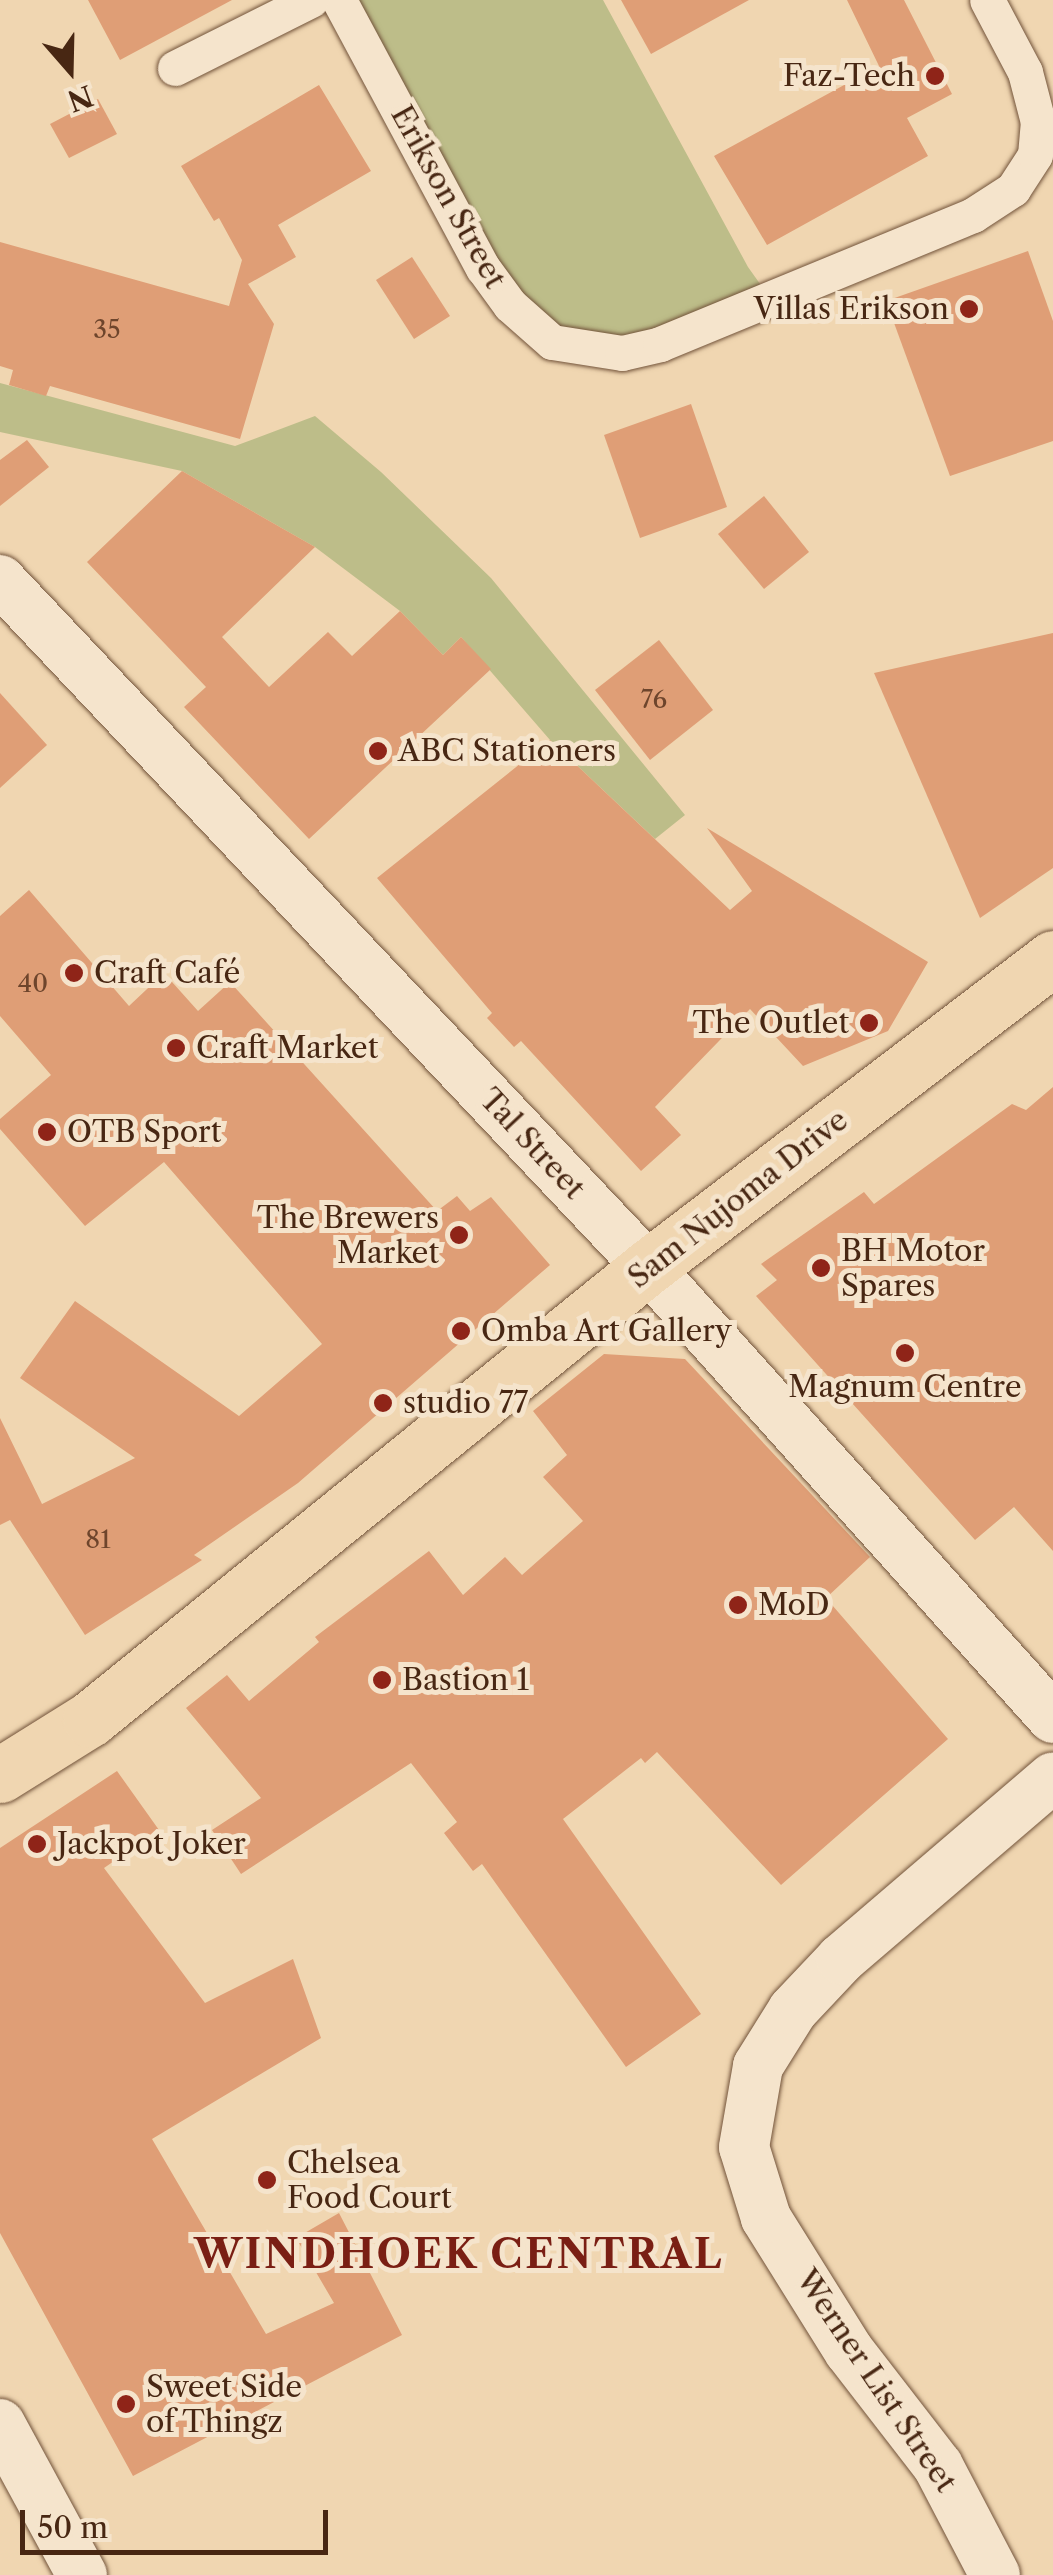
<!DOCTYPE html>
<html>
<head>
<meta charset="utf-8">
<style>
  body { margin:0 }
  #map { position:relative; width:1053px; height:2575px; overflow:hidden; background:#f0d6b1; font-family:"Libre Caslon Text",serif }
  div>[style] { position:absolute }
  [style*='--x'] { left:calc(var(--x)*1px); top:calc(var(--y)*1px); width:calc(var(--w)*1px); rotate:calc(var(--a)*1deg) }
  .green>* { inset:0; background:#bdbd89 }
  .building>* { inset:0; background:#df9e76 }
  .roads { filter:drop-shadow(0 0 2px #72533a) drop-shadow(0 0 2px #72533a) }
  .street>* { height:35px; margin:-17.5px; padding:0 17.5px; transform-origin:17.5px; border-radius:17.5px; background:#f5e4cc }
  .secondary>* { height:50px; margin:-25px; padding:0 25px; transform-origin:25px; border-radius:25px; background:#f5e4cc }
  .highway>* { height:55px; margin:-27.5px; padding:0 27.5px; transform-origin:27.5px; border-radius:27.5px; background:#f0d6b1 }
  .dots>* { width:28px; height:28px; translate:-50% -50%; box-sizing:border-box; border:5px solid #f5e4cc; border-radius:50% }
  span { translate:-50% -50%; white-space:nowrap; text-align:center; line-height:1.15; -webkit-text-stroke:10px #f5e4cc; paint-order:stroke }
  .number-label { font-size:25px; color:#6e452c }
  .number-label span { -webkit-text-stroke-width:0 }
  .poi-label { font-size:30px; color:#482713 }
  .right { translate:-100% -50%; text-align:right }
  .left { translate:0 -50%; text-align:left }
  .street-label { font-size:30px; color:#482713 }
  .district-label { font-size:40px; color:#7a1f14; font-weight:700; letter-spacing:2.5px }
  .north { position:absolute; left:20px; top:20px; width:100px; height:100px; -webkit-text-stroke:8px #f5e4cc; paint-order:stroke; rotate:160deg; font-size:28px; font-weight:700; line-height:40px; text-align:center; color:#482713 }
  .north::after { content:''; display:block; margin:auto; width:35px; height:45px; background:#482713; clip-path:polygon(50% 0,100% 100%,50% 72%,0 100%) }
  .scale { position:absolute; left:20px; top:2510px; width:308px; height:45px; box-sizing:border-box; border:5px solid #482713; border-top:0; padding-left:12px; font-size:30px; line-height:35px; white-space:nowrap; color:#482713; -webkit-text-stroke:8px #f5e4cc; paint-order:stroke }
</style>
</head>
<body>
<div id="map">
  <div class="green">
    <div style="clip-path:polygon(339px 0,603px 0,748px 267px,770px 298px,622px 353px,510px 305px)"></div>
    <div style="clip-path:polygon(0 383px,235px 446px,315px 416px,381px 472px,491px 578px,685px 815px,655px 839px,550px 740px,461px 637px,443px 655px,400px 611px,315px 547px,182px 471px,0 432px)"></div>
  </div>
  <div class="building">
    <div style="clip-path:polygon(88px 0,232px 0,120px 60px)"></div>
    <div style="clip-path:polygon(621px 0,749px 0,651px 54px)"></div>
    <div style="clip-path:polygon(847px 0,904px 0,952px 94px,907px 118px,928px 156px,767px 245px,714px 156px,879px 66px)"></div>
    <div style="clip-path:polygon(319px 85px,371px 171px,278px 225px,296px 257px,248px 284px,274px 324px,240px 439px,50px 386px,46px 396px,9px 385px,13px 370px,0 366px,0 242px,229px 306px,242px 260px,219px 218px,214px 221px,181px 166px)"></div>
    <div style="clip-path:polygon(98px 99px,117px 134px,69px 158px,50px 124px)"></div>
    <div style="clip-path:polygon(1028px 251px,1053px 321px,1053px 441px,950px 476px,886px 301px)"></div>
    <div style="clip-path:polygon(412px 257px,450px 316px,414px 339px,376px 280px)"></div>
    <div style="clip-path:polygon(691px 404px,727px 507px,640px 538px,604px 435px)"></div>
    <div style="clip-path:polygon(27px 440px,49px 467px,0 506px,0 460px)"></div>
    <div style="clip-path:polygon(182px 471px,315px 547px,222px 637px,269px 687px,328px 632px,352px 656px,400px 611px,443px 655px,461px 637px,491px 669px,309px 839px,184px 707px,206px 687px,87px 562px)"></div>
    <div style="clip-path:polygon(764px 496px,809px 552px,764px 589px,718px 534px)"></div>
    <div style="clip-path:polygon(1053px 633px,1053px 868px,980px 918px,874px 673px)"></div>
    <div style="clip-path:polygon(659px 640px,713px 710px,650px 760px,595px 690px)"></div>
    <div style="clip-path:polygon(0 693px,47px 745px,0 788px)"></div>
    <div style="clip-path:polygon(550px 740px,730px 910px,752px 891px,707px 828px,928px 962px,888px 1031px,803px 1066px,750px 1009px,655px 1107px,681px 1135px,641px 1171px,521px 1041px,514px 1047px,487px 1018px,492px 1013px,377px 878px)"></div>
    <div style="clip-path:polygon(29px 890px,129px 1006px,164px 973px,198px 1011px,230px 982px,437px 1211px,457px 1196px,470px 1211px,491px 1197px,550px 1265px,298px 1483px,194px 1555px,202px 1560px,85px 1635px,10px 1520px,0 1525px,0 1418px,42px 1504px,135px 1458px,20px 1378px,75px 1301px,239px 1416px,322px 1344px,164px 1162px,85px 1226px,0 1129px,0 1119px,51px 1075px,0 1016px,0 916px)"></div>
    <div style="clip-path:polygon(1053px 1087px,1053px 1551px,1014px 1507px,975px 1540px,756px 1296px,777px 1280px,761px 1264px,864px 1192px,874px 1204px,1012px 1104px,1026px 1110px)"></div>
    <div style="clip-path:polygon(604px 1354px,685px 1359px,870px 1557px,826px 1598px,948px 1739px,781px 1885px,657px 1752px,645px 1763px,641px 1758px,563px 1819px,701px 2014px,626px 2067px,482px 1864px,473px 1871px,444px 1833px,457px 1822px,411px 1763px,241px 1874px,212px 1830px,261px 1798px,186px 1708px,227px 1675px,249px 1701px,319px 1642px,315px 1637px,429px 1551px,463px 1595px,505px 1557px,522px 1575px,583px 1521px,543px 1477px,567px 1455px,533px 1411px)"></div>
    <div style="clip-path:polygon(117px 1771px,159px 1830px,104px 1868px,205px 2003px,293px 1959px,321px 2038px,152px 2139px,266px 2334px,334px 2303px,296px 2238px,339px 2213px,402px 2335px,133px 2476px,0 2233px,0 1848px)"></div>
  </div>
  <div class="roads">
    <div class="street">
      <div style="--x:339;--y:0;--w:304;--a:61.8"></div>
      <div style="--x:483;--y:268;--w:46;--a:53.9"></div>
      <div style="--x:510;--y:305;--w:56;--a:41.4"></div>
      <div style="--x:552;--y:342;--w:71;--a:8.9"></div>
      <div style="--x:622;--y:353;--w:39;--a:-13"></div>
      <div style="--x:660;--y:344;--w:339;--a:-22.4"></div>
      <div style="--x:973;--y:215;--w:48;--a:-33"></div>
      <div style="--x:1013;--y:189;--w:40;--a:-57.1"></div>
      <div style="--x:1035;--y:155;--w:33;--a:-85"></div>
      <div style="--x:1038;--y:122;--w:52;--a:-104.6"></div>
      <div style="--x:1025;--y:72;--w:81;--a:-117.8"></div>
      <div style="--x:175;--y:68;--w:152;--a:-26.6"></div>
    </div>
    <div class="secondary">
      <div style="--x:0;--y:580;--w:944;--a:46.67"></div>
      <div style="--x:648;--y:1267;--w:606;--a:48.08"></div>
      <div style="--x:0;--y:2424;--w:172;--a:61.5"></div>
      <div style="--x:995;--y:2575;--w:123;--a:-117.6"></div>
      <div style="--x:938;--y:2466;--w:145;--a:-127.7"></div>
      <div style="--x:849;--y:2351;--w:157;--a:-122"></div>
      <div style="--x:766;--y:2218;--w:74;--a:-107.2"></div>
      <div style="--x:744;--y:2147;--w:82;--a:-80.2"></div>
      <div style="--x:758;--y:2066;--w:66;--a:-58"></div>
      <div style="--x:793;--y:2010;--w:70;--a:-46.7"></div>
      <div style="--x:841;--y:1959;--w:279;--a:-40.6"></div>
    </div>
    <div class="highway">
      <div style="--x:0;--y:1775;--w:106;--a:-31.9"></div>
      <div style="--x:90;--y:1719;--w:718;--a:-39.01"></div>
      <div style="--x:648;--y:1267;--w:509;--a:-37.34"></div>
    </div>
  </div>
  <div class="dots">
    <div style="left:935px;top:76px;background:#8f2418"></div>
    <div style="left:969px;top:309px;background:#8f2418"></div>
    <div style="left:378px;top:751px;background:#8f2418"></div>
    <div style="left:74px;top:973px;background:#8f2418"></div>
    <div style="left:869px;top:1023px;background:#8f2418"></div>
    <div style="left:176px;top:1048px;background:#8f2418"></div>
    <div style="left:47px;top:1132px;background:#8f2418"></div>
    <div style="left:459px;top:1235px;background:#8f2418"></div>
    <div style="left:821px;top:1268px;background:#8f2418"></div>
    <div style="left:461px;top:1331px;background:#8f2418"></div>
    <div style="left:905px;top:1353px;background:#8f2418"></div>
    <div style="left:383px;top:1403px;background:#8f2418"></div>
    <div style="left:738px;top:1605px;background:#8f2418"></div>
    <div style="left:382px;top:1680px;background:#8f2418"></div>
    <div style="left:37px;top:1844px;background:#8f2418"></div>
    <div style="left:267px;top:2180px;background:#8f2418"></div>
    <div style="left:126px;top:2404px;background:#8f2418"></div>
  </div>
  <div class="number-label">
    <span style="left:107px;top:330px">35</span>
    <span style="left:654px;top:700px">76</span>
    <span style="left:33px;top:984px">40</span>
    <span style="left:98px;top:1540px">81</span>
  </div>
  <div class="poi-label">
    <span class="right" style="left:915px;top:76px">Faz-Tech</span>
    <span class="right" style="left:949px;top:309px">Villas Erikson</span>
    <span class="left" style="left:398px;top:751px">ABC Stationers</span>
    <span class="left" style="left:94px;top:973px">Craft Café</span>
    <span class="right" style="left:849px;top:1023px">The Outlet</span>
    <span class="left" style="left:196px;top:1048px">Craft Market</span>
    <span class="left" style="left:67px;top:1132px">OTB Sport</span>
    <span class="right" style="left:439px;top:1235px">The Brewers<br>Market</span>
    <span class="left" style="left:841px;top:1268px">BH Motor<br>Spares</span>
    <span class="left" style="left:481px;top:1331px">Omba Art Gallery</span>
    <span style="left:905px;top:1387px">Magnum Centre</span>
    <span class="left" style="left:403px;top:1403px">studio 77</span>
    <span class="left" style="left:758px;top:1605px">MoD</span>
    <span class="left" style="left:402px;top:1680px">Bastion 1</span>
    <span class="left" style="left:57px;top:1844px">Jackpot Joker</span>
    <span class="left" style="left:287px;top:2180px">Chelsea<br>Food Court</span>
    <span class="left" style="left:146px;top:2404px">Sweet Side<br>of Thingz</span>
  </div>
  <div class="street-label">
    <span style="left:448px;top:197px;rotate:61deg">Erikson Street</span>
    <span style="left:532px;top:1144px;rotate:47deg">Tal Street</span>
    <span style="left:738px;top:1199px;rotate:-38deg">Sam Nujoma Drive</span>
    <span style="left:876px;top:2381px;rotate:56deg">Werner List Street</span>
  </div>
  <div class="district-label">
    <span style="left:459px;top:2254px">WINDHOEK CENTRAL</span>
  </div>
  <div class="north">N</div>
  <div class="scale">50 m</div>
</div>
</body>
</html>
